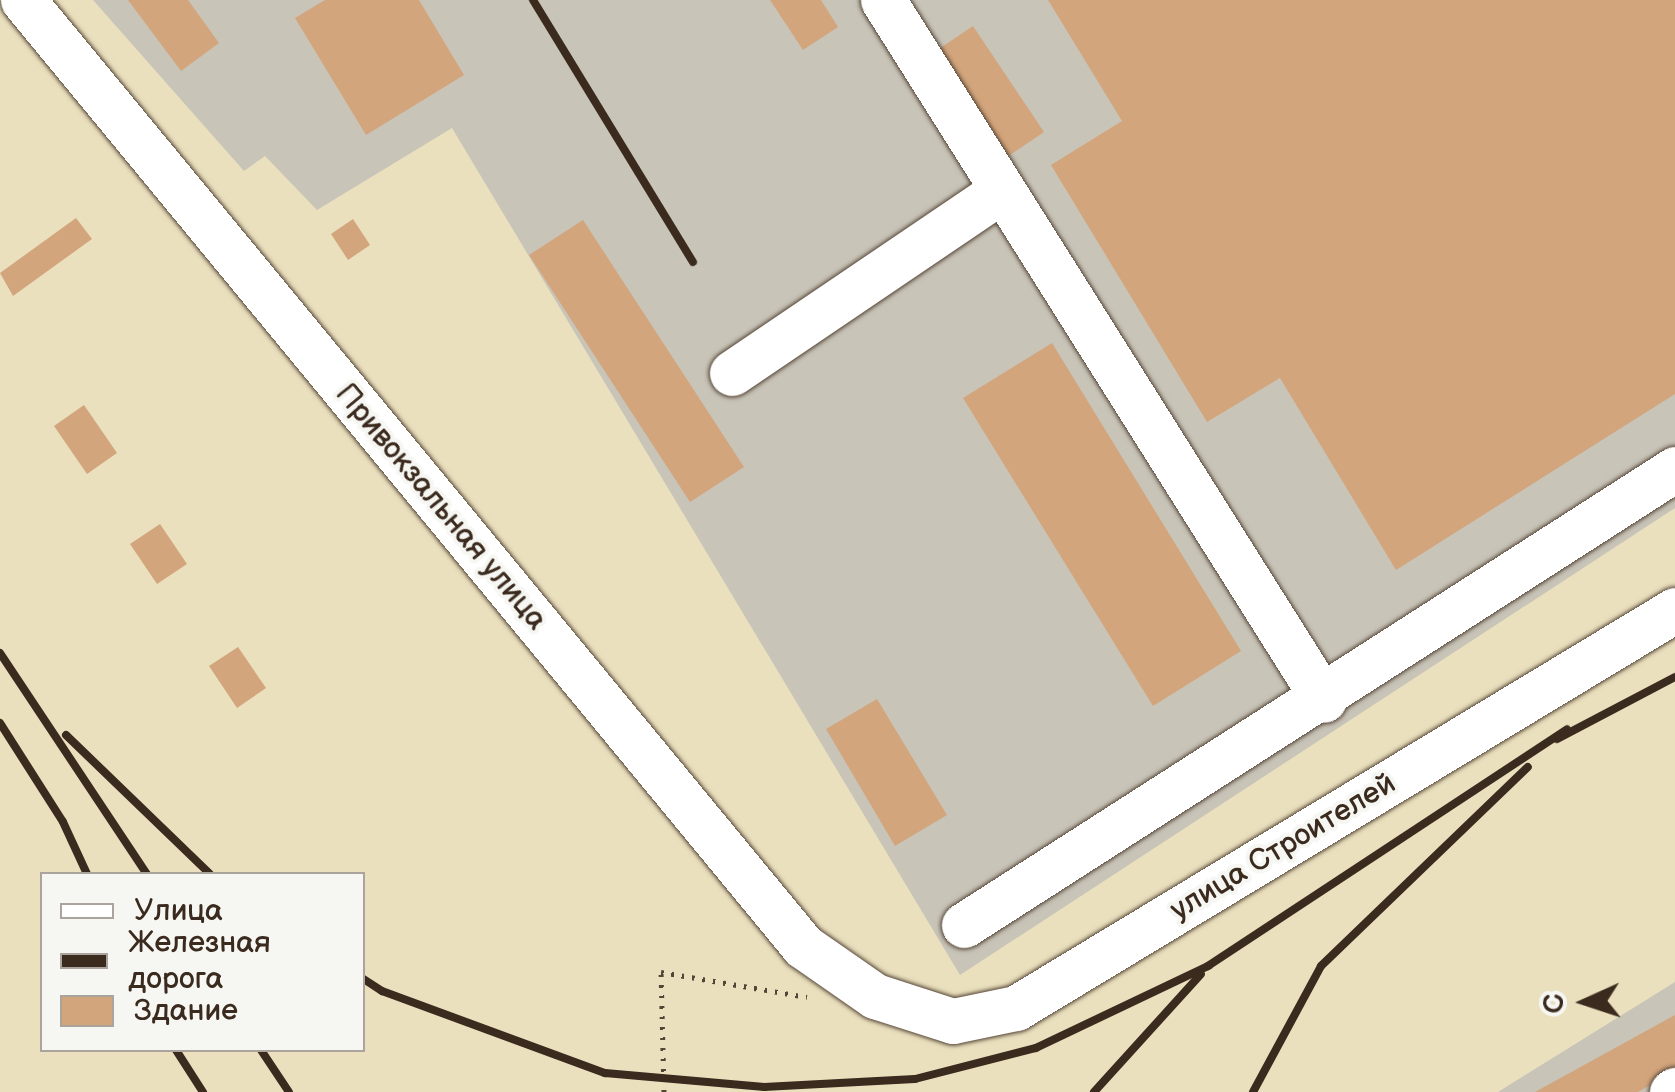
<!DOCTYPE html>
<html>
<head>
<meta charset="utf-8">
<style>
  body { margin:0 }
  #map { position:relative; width:1675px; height:1092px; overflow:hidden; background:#eae0be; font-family:"Balsamiq Sans",sans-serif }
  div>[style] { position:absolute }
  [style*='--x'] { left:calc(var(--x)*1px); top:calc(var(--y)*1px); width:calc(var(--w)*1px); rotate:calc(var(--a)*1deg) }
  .industrial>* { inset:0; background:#c8c4b8 }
  .building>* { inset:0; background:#d3a57c }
  .path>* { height:5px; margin-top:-2.5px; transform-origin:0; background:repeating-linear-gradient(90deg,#554536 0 2.5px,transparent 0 10.5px) }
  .roads { filter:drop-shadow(0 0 2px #554536) drop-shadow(0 0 2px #554536) }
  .minor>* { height:45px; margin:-22.5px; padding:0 22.5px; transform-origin:22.5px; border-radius:22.5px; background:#fff }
  .rail>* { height:8px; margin:-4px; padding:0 4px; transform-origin:4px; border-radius:4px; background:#3b2a1e }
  span { translate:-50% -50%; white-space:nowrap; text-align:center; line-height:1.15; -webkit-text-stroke:8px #f6f6f2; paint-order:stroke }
  .street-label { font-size:30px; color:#3b2a1e }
  .legend { position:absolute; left:40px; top:872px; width:325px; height:180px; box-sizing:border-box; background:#f6f6f2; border:2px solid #aba49d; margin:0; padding:12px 18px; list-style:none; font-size:30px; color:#3b2a1e }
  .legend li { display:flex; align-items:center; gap:20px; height:50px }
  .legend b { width:50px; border:2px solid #aba49d }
  .north { position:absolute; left:1535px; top:952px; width:100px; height:100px; -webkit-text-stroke:8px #f6f6f2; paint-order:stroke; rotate:267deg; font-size:28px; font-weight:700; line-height:40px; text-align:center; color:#3b2a1e }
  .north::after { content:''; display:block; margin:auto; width:35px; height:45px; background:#3b2a1e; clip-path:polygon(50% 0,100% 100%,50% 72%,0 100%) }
</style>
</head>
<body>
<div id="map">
  <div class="industrial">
    <div style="clip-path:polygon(93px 0,1675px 0,1675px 508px,960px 975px,452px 128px,317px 210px,265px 156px,244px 171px)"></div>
    <div style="clip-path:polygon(1675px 982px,1675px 1092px,1498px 1092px)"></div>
  </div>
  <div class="building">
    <div style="clip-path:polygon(128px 0,188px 0,219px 43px,181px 71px)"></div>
    <div style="clip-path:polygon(325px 0,419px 0,464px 75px,366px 135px,295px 18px)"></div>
    <div style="clip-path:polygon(770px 0,821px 0,838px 27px,803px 50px)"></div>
    <div style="clip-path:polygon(1048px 0,1675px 0,1675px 394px,1396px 570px,1280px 378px,1207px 422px,1051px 165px,1122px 121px)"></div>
    <div style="clip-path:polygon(973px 26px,1044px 132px,1001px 161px,930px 55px)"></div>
    <div style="clip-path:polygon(76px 218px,92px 239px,13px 296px,0 273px)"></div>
    <div style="clip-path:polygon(353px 219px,370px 245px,348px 260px,331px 234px)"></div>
    <div style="clip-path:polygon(583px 220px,744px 467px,690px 502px,529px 255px)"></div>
    <div style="clip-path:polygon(1052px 343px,1241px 651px,1153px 706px,963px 398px)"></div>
    <div style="clip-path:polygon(84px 405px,117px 453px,87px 474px,54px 426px)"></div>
    <div style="clip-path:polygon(160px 524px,187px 564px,157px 584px,130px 544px)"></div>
    <div style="clip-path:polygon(238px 647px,266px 688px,237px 708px,209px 666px)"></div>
    <div style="clip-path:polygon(877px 699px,947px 815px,895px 846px,826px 729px)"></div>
    <div style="clip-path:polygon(1675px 1015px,1675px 1071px,1638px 1092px,1535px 1092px)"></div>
  </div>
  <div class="path">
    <div style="--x:664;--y:1092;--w:120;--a:-91.4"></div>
    <div style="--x:661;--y:972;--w:148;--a:9.7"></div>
  </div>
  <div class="roads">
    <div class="minor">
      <div style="--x:23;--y:0;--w:1226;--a:50.49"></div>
      <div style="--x:803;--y:946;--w:88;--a:34.8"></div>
      <div style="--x:875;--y:996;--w:82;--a:17.8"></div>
      <div style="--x:953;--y:1021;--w:64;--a:-11.7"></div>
      <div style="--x:1016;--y:1008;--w:770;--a:-31.13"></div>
      <div style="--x:883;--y:0;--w:827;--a:57.79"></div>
      <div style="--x:732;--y:373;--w:326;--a:-34.1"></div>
      <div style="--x:964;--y:925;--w:845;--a:-32.67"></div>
      <div style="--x:1672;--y:1092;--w:4;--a:-34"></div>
    </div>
  </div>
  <div class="rail">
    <div style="--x:533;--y:0;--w:307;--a:58.6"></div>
    <div style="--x:0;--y:653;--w:265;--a:56.4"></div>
    <div style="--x:0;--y:723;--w:117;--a:57.5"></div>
    <div style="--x:63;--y:822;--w:57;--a:65.2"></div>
    <div style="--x:66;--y:735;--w:200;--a:44"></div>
    <div style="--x:1557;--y:739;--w:133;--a:-27.7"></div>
    <div style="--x:362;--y:978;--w:24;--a:33"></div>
    <div style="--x:382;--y:991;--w:238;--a:20.2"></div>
    <div style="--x:605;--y:1073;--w:160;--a:5"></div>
    <div style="--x:764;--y:1087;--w:151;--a:-3"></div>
    <div style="--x:915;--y:1079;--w:125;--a:-14.4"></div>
    <div style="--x:1036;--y:1048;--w:191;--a:-25.5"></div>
    <div style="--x:1208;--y:966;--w:430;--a:-33.4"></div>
    <div style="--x:176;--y:1050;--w:50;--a:57.3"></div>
    <div style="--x:261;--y:1050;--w:50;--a:56.3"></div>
    <div style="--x:1094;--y:1092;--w:159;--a:-47.8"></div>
    <div style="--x:1253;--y:1092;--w:143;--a:-61.6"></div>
    <div style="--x:1321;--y:966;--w:287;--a:-43.9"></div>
  </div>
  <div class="street-label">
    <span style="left:441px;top:507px;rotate:50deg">Привокзальная улица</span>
    <span style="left:1283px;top:847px;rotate:-31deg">улица Строителей</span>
  </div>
  <ul class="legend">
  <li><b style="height:12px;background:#fff"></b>Улица</li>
  <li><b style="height:12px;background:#3b2a1e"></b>Железная дорога</li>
  <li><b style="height:28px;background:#d3a57c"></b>Здание</li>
  </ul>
  <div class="north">С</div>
</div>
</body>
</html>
